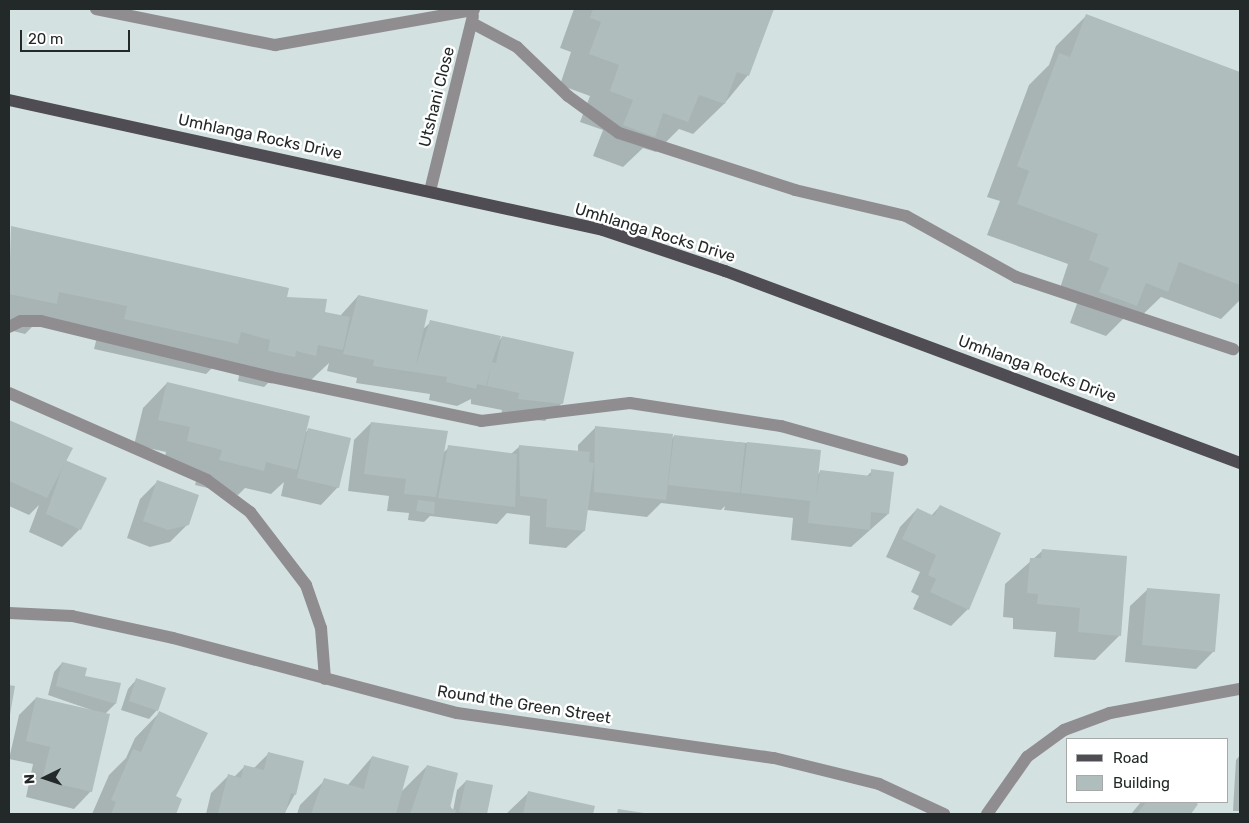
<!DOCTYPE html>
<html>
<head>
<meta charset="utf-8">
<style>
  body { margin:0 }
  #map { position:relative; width:1249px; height:823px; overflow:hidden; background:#d3e2e1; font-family:Rubik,sans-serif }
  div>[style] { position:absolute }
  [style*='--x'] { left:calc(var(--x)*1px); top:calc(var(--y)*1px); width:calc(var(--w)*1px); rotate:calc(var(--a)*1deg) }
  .shadow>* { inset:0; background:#0003 }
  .building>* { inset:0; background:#afbdbc }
  .minor>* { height:12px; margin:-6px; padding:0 6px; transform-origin:6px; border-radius:6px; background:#908d91 }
  .major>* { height:12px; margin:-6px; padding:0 6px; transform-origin:6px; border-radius:6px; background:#504c53 }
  span { translate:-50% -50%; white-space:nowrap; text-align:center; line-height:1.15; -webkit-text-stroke:5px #fff; paint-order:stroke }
  .street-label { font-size:16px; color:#232828 }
  .frame { position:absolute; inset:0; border:10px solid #232828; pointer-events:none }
  .legend { position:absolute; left:1066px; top:738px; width:162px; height:65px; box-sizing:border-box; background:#fff; border:1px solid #a7a9a9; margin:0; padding:6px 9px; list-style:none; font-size:15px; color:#232828 }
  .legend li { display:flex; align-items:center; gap:10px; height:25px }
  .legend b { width:25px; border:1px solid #a7a9a9 }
  .north { position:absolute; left:20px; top:753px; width:50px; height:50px; -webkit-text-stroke:4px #fff; paint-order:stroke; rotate:266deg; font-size:14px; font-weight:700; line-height:20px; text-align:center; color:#232828 }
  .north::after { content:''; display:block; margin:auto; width:18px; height:22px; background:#232828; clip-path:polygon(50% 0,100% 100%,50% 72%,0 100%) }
  .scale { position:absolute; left:20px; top:30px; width:110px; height:22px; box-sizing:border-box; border:2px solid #232828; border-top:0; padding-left:6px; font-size:15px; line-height:18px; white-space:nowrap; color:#232828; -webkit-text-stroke:4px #fff; paint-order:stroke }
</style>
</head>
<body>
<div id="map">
  <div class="shadow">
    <div style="clip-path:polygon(574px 9px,773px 9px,748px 75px,724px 104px,693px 134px,679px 129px,656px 152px,643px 148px,623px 167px,593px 156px,603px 130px,580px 122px,590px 96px,560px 85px,571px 52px,560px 48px)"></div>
    <div style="clip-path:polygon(1086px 16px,1240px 73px,1240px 300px,1221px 319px,1161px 297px,1136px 321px,1125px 317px,1106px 336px,1070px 323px,1079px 298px,1059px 291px,1068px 264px,987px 235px,1000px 201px,987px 197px,1029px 85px,1049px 65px,1056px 46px)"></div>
    <div style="clip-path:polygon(12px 227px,286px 298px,324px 313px,340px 316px,358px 296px,422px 330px,431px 322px,497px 343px,502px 337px,562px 403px,545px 421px,501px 416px,502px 410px,471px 404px,471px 399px,457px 406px,429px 400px,430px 394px,356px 383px,357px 378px,327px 371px,329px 363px,311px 380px,269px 382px,264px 387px,238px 381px,240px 370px,216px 364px,206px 374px,94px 349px,97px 337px,35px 324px,25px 334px,9px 330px)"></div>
    <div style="clip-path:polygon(167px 383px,304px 434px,309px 429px,338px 487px,321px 505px,281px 496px,284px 482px,271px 494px,245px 488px,238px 495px,195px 485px,198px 474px,163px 465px,166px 452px,134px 445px,143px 408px)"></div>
    <div style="clip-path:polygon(9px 421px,71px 449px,65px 461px,80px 529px,62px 547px,29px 532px,39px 505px,29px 515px,9px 506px)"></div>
    <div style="clip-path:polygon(371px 423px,443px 453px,449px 447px,511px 454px,520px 446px,578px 452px,578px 445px,596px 427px,671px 440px,674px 436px,747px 443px,817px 475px,820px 472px,866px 477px,872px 471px,888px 514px,851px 547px,791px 540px,793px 518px,724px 510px,725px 506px,721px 510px,661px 503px,647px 517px,587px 510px,584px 531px,566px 548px,529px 544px,530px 516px,507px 513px,497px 524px,430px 516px,424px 522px,408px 520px,409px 513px,387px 511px,389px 496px,348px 491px,354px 440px)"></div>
    <div style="clip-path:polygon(158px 481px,188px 524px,170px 542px,150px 547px,127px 538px,140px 499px)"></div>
    <div style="clip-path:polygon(940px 506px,968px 609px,951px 626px,913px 609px,919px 596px,911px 592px,920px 572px,886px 557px,900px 527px,917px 509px,931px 516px)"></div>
    <div style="clip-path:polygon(1042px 551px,1120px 635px,1095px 660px,1054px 657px,1056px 632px,1013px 629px,1013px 618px,1003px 617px,1005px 584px)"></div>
    <div style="clip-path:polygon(1148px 589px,1214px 651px,1196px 669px,1125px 662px,1130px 606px)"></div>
    <div style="clip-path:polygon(62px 663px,84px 677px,119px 684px,115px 704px,105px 714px,91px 791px,74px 809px,26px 797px,33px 764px,9px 759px,19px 715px,36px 698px,100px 713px,48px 695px,54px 672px)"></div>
    <div style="clip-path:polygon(136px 680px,157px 710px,149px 719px,121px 710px,128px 689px)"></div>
    <div style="clip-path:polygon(159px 713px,174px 796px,181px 799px,174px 814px,92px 814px,109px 775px,126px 758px,135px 738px)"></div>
    <div style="clip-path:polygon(269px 753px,295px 794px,284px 814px,206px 814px,211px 793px,228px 776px,234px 777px,245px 766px,254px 768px)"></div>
    <div style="clip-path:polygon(1240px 755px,1240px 811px,1233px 811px,1236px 760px)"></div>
    <div style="clip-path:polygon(372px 757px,400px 793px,427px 766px,453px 811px,457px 790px,466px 781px,491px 786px,486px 814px,297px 814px,300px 805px,325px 780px,347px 786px)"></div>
    <div style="clip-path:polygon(528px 793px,594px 807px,592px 814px,506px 814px)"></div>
    <div style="clip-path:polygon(1141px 802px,1193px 802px,1197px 805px,1190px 814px,1131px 814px)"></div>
  </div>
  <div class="building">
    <div style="clip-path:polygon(593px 9px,774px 9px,749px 76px,737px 72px,725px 104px,699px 95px,688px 122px,663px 113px,655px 137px,623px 125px,633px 100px,610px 91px,619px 65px,589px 54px,601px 22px,590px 18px)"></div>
    <div style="clip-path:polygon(1086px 14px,1240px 72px,1240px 285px,1179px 262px,1168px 292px,1146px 283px,1137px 306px,1099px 292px,1109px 268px,1089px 260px,1098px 234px,1017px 204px,1029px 171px,1017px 166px,1059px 53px,1070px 57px)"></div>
    <div style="clip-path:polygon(11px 226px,289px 288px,287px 297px,327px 299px,325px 312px,350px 317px,343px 350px,318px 345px,316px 356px,296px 351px,295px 357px,268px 351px,270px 340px,241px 332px,238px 344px,124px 319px,127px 306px,59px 292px,57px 304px,9px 294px)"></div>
    <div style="clip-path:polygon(358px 295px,428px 310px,416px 365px,430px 320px,501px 336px,492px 362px,496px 363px,502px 336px,574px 352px,563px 404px,518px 399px,519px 393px,487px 386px,491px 367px,486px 386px,477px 384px,476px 389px,446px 382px,447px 377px,373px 366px,374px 360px,343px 354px)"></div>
    <div style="clip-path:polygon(167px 382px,310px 416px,297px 470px,266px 462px,264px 471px,219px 460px,222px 450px,187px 441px,190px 427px,158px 420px)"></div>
    <div style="clip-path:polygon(9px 420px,73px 448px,47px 498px,9px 481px)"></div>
    <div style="clip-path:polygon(371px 422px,448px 431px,436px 497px,404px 494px,406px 479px,364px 474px)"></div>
    <div style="clip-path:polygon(595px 426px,673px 434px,666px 500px,594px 492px)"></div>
    <div style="clip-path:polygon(308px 428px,351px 438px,339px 488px,297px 478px)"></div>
    <div style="clip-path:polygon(674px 435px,745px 443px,740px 493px,668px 485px)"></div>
    <div style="clip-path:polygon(747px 442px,821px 450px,816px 497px,820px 470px,871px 476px,871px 469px,894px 472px,889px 514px,871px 512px,870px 530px,808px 523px,810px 501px,741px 493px)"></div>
    <div style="clip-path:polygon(448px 445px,517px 454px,515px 507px,438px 498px)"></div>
    <div style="clip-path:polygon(519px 445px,590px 452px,589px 462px,594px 463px,585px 531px,546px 527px,547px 499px,520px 496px)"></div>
    <div style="clip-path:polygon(65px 460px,107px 478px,81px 530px,46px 514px)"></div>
    <div style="clip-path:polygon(157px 480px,199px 495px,189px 525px,168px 530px,143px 521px)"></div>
    <div style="clip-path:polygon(418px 500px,435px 502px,434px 514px,416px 511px)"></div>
    <div style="clip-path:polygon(940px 505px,1001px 533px,969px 610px,930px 592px,936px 579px,928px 575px,936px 555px,902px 539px,917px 508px,934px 516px)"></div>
    <div style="clip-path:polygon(1042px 549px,1127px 556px,1121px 636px,1078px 632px,1080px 608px,1037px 604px,1038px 594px,1027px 593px,1030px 558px,1041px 558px)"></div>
    <div style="clip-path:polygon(1147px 588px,1220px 594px,1215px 652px,1142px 645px)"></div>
    <div style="clip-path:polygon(62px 662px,87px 668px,85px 676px,121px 683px,116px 704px,56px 686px)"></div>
    <div style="clip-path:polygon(136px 678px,166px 688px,158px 711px,129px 701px)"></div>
    <div style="clip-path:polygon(9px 685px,15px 686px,10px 715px,9px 715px)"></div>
    <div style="clip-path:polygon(36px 697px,110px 714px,92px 792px,42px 780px,50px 747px,26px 741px)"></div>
    <div style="clip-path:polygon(159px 711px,208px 733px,176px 796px,182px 799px,176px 814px,111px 814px,116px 802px,111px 800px,133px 749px,141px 752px)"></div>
    <div style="clip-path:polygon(268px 752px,304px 761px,296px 795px,291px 793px,285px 814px,218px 814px,228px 774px,241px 778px,244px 765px,264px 770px)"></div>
    <div style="clip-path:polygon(372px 756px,409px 766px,396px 814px,311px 814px,324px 778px,364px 789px)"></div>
    <div style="clip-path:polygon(427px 765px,458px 773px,450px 808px,456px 810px,455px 814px,410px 814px)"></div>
    <div style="clip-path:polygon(466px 780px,493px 785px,487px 814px,459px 812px)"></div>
    <div style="clip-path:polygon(528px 791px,595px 806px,593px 814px,523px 814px)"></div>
    <div style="clip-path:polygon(1146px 802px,1195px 802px,1198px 804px,1191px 814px,1137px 814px)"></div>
    <div style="clip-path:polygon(618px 809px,644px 813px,644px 814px,617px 814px)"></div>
  </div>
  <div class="minor">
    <div style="--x:96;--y:9;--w:183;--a:11.4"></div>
    <div style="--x:275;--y:45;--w:202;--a:-10"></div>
    <div style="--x:472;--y:23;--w:51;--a:28.1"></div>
    <div style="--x:517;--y:47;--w:71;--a:43.9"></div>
    <div style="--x:568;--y:96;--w:63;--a:36"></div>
    <div style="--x:619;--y:133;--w:185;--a:17.9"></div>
    <div style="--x:795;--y:190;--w:114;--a:13.2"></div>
    <div style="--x:906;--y:216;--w:126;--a:29"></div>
    <div style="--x:1016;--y:277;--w:229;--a:18.4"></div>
    <div style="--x:430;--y:191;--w:180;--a:-76.2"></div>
    <div style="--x:9;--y:327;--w:13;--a:-27"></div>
    <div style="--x:21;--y:321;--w:20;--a:0"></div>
    <div style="--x:41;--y:321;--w:237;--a:13.7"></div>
    <div style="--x:271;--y:377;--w:215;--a:11.8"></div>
    <div style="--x:481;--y:421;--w:150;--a:-6.9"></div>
    <div style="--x:630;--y:403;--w:153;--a:8.7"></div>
    <div style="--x:781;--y:426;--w:126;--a:15.7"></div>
    <div style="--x:9;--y:393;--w:216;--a:23.7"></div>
    <div style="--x:207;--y:480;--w:54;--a:36.7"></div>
    <div style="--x:250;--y:512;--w:92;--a:52.5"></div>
    <div style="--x:306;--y:585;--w:46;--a:70.8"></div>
    <div style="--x:321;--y:628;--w:51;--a:85.5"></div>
    <div style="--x:9;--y:613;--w:63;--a:2.7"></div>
    <div style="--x:72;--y:616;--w:103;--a:12.3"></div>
    <div style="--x:173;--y:638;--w:294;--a:14.8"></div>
    <div style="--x:457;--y:713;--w:320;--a:8.1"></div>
    <div style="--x:774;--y:758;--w:108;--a:13.9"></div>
    <div style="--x:879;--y:784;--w:72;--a:24.8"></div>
    <div style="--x:987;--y:814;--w:70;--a:-54.9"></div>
    <div style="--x:1027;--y:757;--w:46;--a:-36.1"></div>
    <div style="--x:1064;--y:730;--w:49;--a:-20.3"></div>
    <div style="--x:1110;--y:713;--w:132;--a:-10.5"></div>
  </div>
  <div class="major">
    <div style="--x:9;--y:100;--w:608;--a:12.34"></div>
    <div style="--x:603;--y:230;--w:129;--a:18.6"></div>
    <div style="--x:725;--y:271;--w:550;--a:20.45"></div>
  </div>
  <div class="street-label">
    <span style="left:437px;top:97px;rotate:-76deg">Utshani Close</span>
    <span style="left:260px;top:137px;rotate:12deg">Umhlanga Rocks Drive</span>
    <span style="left:655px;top:233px;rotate:17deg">Umhlanga Rocks Drive</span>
    <span style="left:1037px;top:369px;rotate:20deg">Umhlanga Rocks Drive</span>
    <span style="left:524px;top:705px;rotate:9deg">Round the Green Street</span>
  </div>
  <div class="frame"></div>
  <ul class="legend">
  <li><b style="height:6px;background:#504c53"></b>Road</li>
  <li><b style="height:14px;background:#afbdbc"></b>Building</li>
  </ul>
  <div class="north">N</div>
  <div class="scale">20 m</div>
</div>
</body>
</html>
